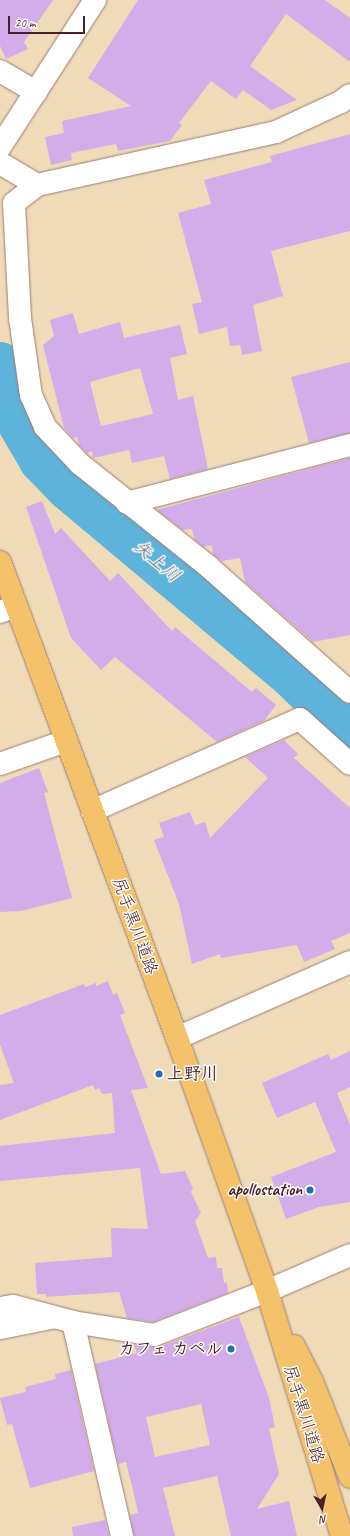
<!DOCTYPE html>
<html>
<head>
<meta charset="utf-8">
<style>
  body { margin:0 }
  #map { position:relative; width:350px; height:1536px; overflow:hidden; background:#f0dbb9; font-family:Caveat,"Klee One",sans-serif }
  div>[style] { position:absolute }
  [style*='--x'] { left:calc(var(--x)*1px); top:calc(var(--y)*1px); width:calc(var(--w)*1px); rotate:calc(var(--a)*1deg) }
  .river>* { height:46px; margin:-23px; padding:0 23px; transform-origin:23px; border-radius:23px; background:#5eb3db }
  .building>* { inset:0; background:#d3acea }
  .roads { filter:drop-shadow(0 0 1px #9d7d72) drop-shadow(0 0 1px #9d7d72) }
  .minor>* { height:22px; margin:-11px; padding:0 11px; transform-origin:11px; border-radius:11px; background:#fff }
  .tertiary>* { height:22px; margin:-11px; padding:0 11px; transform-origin:11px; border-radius:11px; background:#fff }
  .primary>* { height:22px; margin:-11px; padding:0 11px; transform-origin:11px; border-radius:11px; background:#f3c26a }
  .dots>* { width:11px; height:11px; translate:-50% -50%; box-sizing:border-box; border:2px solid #fdfcf7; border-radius:50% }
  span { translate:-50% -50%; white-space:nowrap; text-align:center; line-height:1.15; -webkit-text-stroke:3px #fdfcf7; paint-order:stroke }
  .street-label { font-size:17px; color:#4a1f2b }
  .poi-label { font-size:17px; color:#4a1f2b; font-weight:700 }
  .left { translate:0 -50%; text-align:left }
  .right { translate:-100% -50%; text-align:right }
  .water-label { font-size:18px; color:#525a71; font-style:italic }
  .north { position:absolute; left:302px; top:1488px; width:40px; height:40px; -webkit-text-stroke:3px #fdfcf7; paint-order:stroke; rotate:171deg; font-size:11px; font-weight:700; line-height:16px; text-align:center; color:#4a1f2b }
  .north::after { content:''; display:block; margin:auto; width:14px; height:18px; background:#4a1f2b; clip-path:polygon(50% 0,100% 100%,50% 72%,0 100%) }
  .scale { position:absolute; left:8px; top:16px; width:77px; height:18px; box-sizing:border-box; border:2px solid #4a1f2b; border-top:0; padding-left:5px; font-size:12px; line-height:14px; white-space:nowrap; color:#4a1f2b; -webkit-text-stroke:3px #fdfcf7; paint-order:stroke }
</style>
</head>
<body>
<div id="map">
  <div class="river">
    <div style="--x:0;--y:365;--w:49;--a:73.4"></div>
    <div style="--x:14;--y:412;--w:56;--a:59.7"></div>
    <div style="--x:42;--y:460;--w:37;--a:46"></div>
    <div style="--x:68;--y:487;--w:294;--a:40"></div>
    <div style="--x:293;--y:676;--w:79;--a:44"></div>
  </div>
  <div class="building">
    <div style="clip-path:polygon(0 0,53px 0,24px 42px,28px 49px,6px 59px,0 46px)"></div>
    <div style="clip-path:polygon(138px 0,325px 0,350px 18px,350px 62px,286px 14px,250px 66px,297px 100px,271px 110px,243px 90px,236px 99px,211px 81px,179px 123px,182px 125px,170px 141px,118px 151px,116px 144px,71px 153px,72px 160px,51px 165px,45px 137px,64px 133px,62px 121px,131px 106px,88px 78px)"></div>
    <div style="clip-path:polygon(350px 134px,350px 231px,271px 251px,283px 296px,253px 305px,262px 351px,242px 355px,240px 345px,230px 346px,227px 327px,199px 334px,192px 304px,202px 302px,178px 213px,211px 204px,204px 180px,272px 162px,270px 156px)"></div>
    <div style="clip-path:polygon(evenodd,73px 313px,79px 334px,120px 322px,124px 338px,180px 325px,187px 354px,170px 358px,178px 400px,193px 396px,208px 469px,170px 479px,164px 456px,132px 463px,129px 450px,93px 458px,92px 451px,87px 453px,79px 445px,77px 437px,73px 438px,64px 428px,43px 345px,54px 336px,50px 320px,73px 313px,140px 368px,153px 414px,101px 426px,90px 382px,140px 368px)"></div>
    <div style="clip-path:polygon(350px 362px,350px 433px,309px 443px,291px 377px)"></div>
    <div style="clip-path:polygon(350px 458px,350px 635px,313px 642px,245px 582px,240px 558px,222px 561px,213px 555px,212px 545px,203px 547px,194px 539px,192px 529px,183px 530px,157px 510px)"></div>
    <div style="clip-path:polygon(42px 501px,55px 534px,61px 528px,110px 581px,118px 573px,172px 631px,175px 627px,252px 692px,256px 688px,276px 705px,264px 721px,217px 742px,115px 657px,101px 670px,71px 638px,26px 507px)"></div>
    <div style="clip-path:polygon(284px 740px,298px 754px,294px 758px,350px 808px,350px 933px,331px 941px,335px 949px,304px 962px,297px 945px,221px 958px,220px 954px,192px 964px,179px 904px,154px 840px,164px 837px,159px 823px,190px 812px,195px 825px,205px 822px,210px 838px,268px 778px,245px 757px)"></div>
    <div style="clip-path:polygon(39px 768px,48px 792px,44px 793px,72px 898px,21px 911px,0 912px,0 783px)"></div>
    <div style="clip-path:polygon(108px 981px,113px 995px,117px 993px,125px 1013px,120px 1015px,148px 1088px,131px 1090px,161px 1174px,185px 1171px,193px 1189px,191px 1192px,201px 1213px,195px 1221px,208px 1258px,216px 1257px,217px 1268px,222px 1268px,224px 1283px,227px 1282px,228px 1293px,153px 1322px,127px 1318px,119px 1292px,46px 1297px,46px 1294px,37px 1294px,35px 1263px,112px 1257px,111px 1228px,148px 1229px,140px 1168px,0 1181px,0 1146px,115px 1133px,112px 1093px,102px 1094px,99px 1088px,95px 1090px,93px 1085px,0 1120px,0 1085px,14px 1083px,0 1045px,0 1015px,84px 984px,85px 987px,96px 983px,96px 986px)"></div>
    <div style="clip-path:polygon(350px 1051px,350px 1087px,337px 1093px,350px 1125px,350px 1202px,319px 1207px,286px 1219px,271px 1177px,336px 1152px,315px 1102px,277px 1118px,262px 1083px,328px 1054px,331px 1060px)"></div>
    <div style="clip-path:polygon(evenodd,239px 1317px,269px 1398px,275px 1427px,269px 1429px,279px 1474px,257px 1509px,289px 1501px,297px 1536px,231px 1536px,217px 1476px,163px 1488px,175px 1536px,134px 1536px,130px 1515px,138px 1513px,133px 1490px,126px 1462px,118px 1464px,95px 1364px,137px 1353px,134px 1345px,159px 1347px,239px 1317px,201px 1404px,210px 1445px,155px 1457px,146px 1417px,201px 1404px)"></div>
    <div style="clip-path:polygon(71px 1370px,94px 1471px,30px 1488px,12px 1424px,7px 1425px,0 1398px,26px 1392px,25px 1387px,56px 1379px,55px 1374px)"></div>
    <div style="clip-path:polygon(105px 1520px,109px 1536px,73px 1536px,72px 1527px)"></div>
  </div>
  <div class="roads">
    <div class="minor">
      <div style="--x:0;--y:71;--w:42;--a:30.3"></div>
      <div style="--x:0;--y:163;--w:43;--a:30.7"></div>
      <div style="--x:37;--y:185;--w:245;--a:-12.5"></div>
      <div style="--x:276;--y:132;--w:72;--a:-24.8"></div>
      <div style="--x:341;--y:102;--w:11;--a:-38"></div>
      <div style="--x:37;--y:185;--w:29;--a:142"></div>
      <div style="--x:14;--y:203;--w:115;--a:87"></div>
      <div style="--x:20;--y:318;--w:78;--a:81.9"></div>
      <div style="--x:31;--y:395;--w:35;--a:66"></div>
      <div style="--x:45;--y:427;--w:51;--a:46.6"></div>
      <div style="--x:80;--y:464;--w:165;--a:38.6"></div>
      <div style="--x:209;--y:567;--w:188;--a:41.6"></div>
      <div style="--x:127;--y:503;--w:230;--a:-14.6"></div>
      <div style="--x:0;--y:612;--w:17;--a:-21"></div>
      <div style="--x:0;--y:764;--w:70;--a:-19.2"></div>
      <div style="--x:92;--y:811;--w:227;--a:-23.9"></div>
      <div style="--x:300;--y:719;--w:67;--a:42"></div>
      <div style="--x:177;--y:1038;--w:189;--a:-23.7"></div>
      <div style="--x:0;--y:1308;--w:13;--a:-9"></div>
      <div style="--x:13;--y:1306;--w:62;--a:14.9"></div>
      <div style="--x:73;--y:1322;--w:82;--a:9.1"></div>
      <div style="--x:154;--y:1335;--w:121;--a:-21.3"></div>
      <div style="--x:73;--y:1322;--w:220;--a:77.1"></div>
      <div style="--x:0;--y:1328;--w:51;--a:-11.3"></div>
    </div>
    <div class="tertiary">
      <div style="--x:0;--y:147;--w:175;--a:-57.1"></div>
      <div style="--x:267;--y:1291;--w:90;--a:-23.4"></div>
    </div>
    <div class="primary">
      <div style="--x:0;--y:562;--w:508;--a:69.6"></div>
      <div style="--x:177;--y:1038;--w:269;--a:70.4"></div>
      <div style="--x:267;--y:1291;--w:256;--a:73"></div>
      <div style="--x:294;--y:1346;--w:39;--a:63"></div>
      <div style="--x:312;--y:1381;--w:103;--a:68.4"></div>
    </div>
  </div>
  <div class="dots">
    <div style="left:159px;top:1074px;background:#1f6fb2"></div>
    <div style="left:310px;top:1190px;background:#1f6fb2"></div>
    <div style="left:231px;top:1349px;background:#1f6fb2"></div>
  </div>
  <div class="street-label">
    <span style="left:135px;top:926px;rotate:70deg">尻手黒川道路</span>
    <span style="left:304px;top:1414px;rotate:73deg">尻手黒川道路</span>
  </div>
  <div class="poi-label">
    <span class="left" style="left:167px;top:1074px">上野川</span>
    <span class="right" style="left:302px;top:1190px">apollostation</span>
    <span class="right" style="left:223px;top:1349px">カフェ カペル</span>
  </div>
  <div class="water-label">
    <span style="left:157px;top:561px;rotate:40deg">矢上川</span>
  </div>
  <div class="north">N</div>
  <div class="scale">20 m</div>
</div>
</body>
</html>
